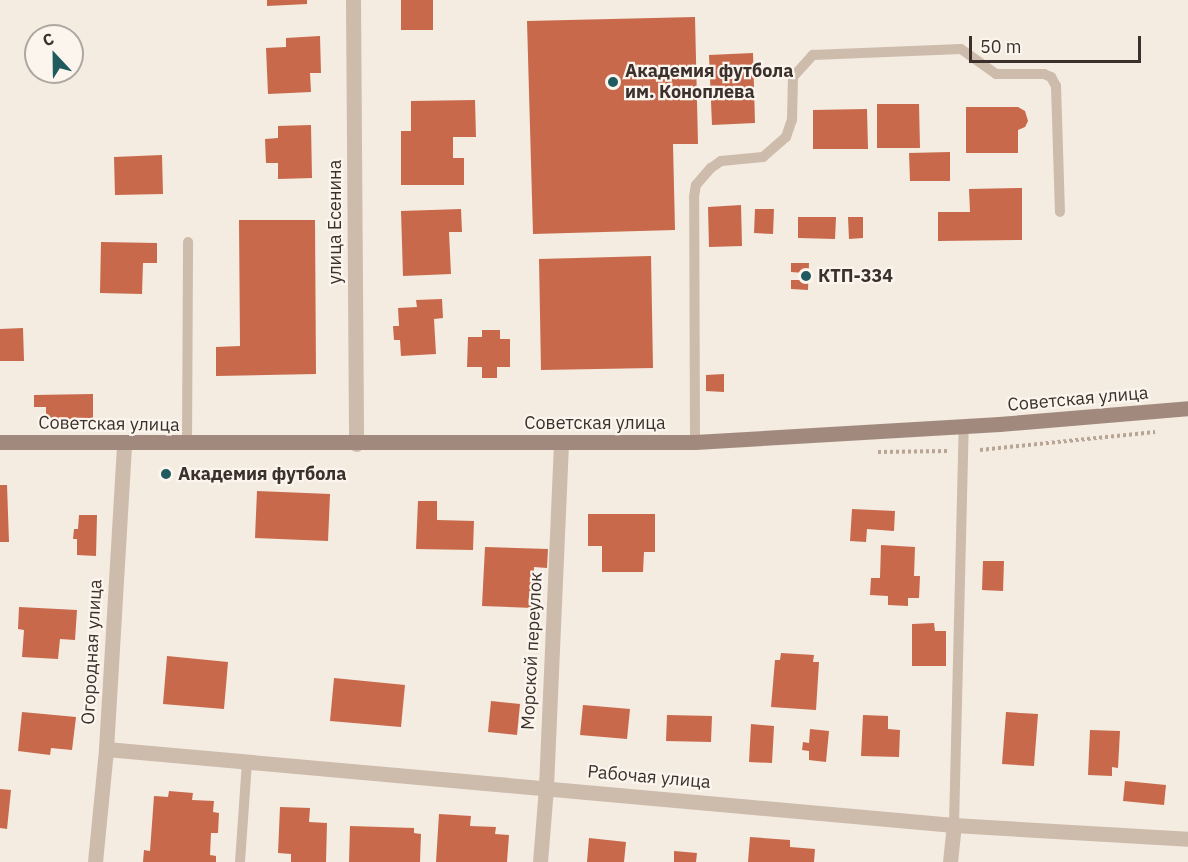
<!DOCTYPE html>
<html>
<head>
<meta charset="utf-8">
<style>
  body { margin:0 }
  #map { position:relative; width:1188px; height:862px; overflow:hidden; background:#f4ebe1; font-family:"IBM Plex Sans",sans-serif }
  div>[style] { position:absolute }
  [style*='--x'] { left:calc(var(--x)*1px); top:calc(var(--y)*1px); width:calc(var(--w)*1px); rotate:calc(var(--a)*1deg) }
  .building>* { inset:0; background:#c8694b }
  .path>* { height:4px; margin-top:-2px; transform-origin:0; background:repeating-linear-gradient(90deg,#b9a596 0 3px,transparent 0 6px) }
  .service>* { height:10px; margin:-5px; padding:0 5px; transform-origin:5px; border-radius:5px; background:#cdbbac }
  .minor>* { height:15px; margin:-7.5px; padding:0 7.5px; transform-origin:7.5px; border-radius:7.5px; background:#cdbbac }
  .secondary>* { height:15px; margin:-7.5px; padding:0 7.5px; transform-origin:7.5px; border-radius:7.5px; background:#a18a7d }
  .dots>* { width:16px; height:16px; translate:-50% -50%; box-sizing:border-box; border:3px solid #fbf5ee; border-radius:50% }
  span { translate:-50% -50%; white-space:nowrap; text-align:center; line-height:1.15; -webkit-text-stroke:4.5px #fbf5ee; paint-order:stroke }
  .poi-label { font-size:18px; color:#3b302b; font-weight:700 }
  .left { translate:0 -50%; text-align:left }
  .street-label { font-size:18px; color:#3b302b }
  .north { position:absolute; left:24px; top:24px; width:60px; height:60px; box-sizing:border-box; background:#fbf5ee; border:2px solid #aea6a0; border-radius:50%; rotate:338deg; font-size:16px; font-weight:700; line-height:24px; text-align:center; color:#3b302b }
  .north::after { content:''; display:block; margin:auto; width:21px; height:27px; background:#1f5a5e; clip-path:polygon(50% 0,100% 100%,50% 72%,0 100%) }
  .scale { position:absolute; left:969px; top:36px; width:172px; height:27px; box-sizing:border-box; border:3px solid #3b302b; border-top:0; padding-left:8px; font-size:18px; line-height:21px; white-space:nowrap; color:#3b302b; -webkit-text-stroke:4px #fbf5ee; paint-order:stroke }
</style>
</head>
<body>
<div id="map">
  <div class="building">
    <div style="clip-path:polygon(267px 0,307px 0,307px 4px,267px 6px)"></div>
    <div style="clip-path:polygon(401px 0,433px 0,433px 30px,401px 30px)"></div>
    <div style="clip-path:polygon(695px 17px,698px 144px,673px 144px,675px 230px,533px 234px,527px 21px)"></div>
    <div style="clip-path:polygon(320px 36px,321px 73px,310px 73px,311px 92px,268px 94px,266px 48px,286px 47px,286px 38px)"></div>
    <div style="clip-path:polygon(753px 53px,755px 123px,712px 125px,709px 55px)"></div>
    <div style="clip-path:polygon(475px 100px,476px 137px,453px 137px,453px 158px,464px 158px,464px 185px,401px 185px,401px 131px,411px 131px,411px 101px)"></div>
    <div style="clip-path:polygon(877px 104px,919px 104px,920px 148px,877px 148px)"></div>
    <div style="clip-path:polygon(966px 107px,1018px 107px,1025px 111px,1028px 121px,1025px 127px,1018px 130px,1018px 153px,966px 153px)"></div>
    <div style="clip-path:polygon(867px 109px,868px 149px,813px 149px,813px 110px)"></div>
    <div style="clip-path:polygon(311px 125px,312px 178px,278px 179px,278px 163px,266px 163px,265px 139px,278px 138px,278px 126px)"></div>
    <div style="clip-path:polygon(950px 152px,950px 181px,910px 181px,909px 153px)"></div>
    <div style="clip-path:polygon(162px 155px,163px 194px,115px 195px,114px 157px)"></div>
    <div style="clip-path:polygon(1022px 188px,1022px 240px,938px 241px,938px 212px,970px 212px,969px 189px)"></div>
    <div style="clip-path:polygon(741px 205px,742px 246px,709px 247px,708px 207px)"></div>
    <div style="clip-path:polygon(461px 209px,462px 232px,449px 232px,451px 274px,403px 276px,401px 211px)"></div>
    <div style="clip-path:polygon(755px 209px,774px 209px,773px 234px,754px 233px)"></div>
    <div style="clip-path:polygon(798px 217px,836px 217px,835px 239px,798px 238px)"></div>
    <div style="clip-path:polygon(848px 217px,863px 217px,863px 238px,849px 239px)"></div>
    <div style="clip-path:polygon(239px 220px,315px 220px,316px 374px,216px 376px,216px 347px,240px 346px)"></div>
    <div style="clip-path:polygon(101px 242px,157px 243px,157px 263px,143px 263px,142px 294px,100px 293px)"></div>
    <div style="clip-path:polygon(651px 256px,653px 368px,541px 370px,539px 259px)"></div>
    <div style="clip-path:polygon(791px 263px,809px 263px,808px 290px,791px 289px,791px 280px,804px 280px,804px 273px,791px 272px)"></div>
    <div style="clip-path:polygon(442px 299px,443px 318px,434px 319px,436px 354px,401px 356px,400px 340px,394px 340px,393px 326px,399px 326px,398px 308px,417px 307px,416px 300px)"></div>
    <div style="clip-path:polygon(23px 328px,24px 361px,0 361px,0 329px)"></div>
    <div style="clip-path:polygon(482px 330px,500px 330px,500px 339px,510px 339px,510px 367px,497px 367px,497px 378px,482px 378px,482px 367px,467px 367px,468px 337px,482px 337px)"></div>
    <div style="clip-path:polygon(724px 374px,724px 392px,706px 391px,706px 375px)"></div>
    <div style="clip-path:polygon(93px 394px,93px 420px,46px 421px,46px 407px,34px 407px,34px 395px)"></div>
    <div style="clip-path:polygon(0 485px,7px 485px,9px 542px,0 542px)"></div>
    <div style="clip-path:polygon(257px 491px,330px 494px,328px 541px,255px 538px)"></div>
    <div style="clip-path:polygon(418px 501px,437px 501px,437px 520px,474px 521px,473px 550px,416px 549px)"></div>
    <div style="clip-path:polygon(852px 509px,895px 511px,894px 531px,867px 529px,866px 542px,850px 541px)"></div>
    <div style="clip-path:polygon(588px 514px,655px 514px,655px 552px,644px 552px,643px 572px,602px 572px,602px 546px,588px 546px)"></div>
    <div style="clip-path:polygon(79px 515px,97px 515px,96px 556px,77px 555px,77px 539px,73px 539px,74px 529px,78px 529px)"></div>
    <div style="clip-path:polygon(881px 545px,915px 547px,914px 576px,920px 576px,919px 598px,908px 598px,908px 606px,888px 605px,888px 596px,870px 595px,871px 578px,880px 578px)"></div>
    <div style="clip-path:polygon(485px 547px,548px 549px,547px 568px,534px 567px,533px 608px,482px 606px)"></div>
    <div style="clip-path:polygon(983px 561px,1004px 561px,1003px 591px,982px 590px)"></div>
    <div style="clip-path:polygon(19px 607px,77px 610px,75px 640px,60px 639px,58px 659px,22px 657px,24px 630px,18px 629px)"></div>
    <div style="clip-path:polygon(934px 623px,935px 631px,946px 631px,946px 666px,912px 666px,912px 624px)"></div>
    <div style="clip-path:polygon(781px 653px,814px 655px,813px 662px,819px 662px,816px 710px,771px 707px,775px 660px,780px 660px)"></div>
    <div style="clip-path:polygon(167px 656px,228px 662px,224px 709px,163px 704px)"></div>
    <div style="clip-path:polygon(334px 678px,405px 685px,401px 727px,330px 721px)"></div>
    <div style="clip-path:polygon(491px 701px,520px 704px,517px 735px,488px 732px)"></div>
    <div style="clip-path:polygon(583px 705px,630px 709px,627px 739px,580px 735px)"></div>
    <div style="clip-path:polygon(22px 712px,76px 717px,72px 750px,51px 748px,50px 755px,18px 751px)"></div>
    <div style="clip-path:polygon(1006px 712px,1038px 714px,1034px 766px,1002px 764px)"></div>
    <div style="clip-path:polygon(667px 715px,712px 716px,711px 742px,666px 741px)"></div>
    <div style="clip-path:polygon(863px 715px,888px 716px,888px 729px,900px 730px,899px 757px,861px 756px)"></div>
    <div style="clip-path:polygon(751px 724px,774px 726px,772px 763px,749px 762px)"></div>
    <div style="clip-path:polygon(810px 729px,829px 731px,826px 762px,809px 760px,809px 751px,802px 750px,803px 742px,809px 743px)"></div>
    <div style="clip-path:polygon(1090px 730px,1120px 731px,1118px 768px,1112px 767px,1112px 776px,1088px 775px)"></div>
    <div style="clip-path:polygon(1125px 781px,1166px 785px,1164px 805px,1123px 801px)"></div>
    <div style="clip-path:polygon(0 789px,11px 790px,7px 829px,0 828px)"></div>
    <div style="clip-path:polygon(169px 791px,193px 793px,192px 800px,214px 801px,213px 812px,219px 813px,218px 833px,211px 833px,210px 855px,216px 856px,216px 862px,143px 862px,144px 850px,150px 851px,154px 796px,168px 797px)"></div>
    <div style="clip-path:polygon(280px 807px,310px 808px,309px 822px,327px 823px,326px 862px,291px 862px,291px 854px,278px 853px)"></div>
    <div style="clip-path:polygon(439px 814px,471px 816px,470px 826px,496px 827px,495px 834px,509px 835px,507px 862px,436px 862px)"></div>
    <div style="clip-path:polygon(350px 826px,414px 828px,414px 833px,421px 834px,420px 862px,349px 862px)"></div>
    <div style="clip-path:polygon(750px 837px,790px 840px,790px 847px,815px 849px,814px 862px,748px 862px)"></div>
    <div style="clip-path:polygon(589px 838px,626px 842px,624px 862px,587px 862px)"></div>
    <div style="clip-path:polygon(674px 851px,697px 853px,696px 862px,674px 862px)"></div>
  </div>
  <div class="path">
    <div style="--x:980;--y:450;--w:176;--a:-5.9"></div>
    <div style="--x:878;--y:452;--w:71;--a:-0.8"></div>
  </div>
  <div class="service">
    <div style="--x:695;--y:442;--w:245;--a:-90.2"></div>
    <div style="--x:694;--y:197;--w:12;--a:-81"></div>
    <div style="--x:696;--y:185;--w:23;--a:-49"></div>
    <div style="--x:711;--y:168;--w:12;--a:-35"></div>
    <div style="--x:721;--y:161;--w:42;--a:-5.4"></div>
    <div style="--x:763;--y:157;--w:30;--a:-41"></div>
    <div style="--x:786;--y:137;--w:18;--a:-71"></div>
    <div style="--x:792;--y:120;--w:43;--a:-88.7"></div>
    <div style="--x:793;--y:77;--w:30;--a:-48"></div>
    <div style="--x:813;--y:55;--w:148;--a:-2.3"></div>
    <div style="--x:961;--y:49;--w:43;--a:35.5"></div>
    <div style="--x:996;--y:74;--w:48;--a:0"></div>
    <div style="--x:1044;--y:74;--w:8;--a:23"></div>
    <div style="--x:1051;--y:77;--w:10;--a:61"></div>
    <div style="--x:1056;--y:86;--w:126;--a:88.2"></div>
    <div style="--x:187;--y:444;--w:202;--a:-89.7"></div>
    <div style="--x:954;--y:825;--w:398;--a:-88.6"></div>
    <div style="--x:240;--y:862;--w:101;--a:-86"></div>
  </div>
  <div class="minor">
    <div style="--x:353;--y:0;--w:444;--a:89.6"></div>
    <div style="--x:106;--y:749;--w:851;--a:5.12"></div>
    <div style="--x:954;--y:825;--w:234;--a:3.4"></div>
    <div style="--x:95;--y:862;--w:114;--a:-84.4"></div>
    <div style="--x:106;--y:749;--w:306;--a:-86.6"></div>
    <div style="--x:540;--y:862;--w:75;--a:-85.4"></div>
    <div style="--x:546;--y:787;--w:345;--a:-87.5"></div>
    <div style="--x:950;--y:862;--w:37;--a:-84"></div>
  </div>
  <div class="secondary">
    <div style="--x:0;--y:442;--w:695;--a:0"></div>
    <div style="--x:695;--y:442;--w:305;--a:-3.4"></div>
    <div style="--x:999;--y:424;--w:190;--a:-4.8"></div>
  </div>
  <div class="dots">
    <div style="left:613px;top:82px;background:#1f5a5e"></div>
    <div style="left:806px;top:276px;background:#1f5a5e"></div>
    <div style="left:166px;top:474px;background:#1f5a5e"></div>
  </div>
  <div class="poi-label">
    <span class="left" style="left:625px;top:82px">Академия футбола<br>им. Коноплева</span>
    <span class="left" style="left:818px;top:276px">КТП-334</span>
    <span class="left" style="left:178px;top:474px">Академия футбола</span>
  </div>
  <div class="street-label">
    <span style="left:335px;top:222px;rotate:-90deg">улица Есенина</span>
    <span style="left:1078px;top:399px;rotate:-5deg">Советская улица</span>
    <span style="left:595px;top:423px">Советская улица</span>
    <span style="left:109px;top:424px;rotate:1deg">Советская улица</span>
    <span style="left:532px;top:651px;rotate:-87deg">Морской переулок</span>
    <span style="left:92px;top:652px;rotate:-87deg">Огородная улица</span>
    <span style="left:649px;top:777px;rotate:5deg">Рабочая улица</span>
  </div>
  <div class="north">С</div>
  <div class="scale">50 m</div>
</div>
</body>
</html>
